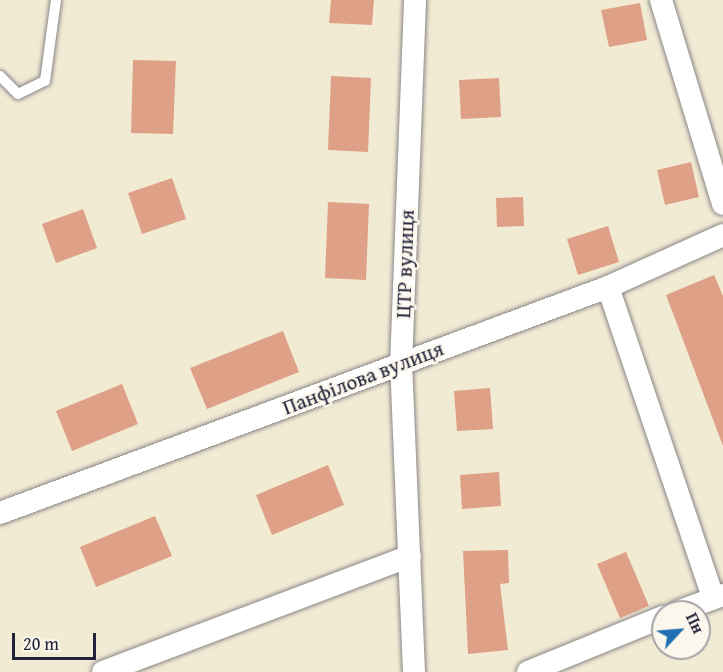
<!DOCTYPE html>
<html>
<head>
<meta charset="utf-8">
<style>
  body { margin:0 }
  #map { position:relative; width:723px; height:672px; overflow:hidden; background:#f2ebd4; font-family:"Gentium Book Plus",serif }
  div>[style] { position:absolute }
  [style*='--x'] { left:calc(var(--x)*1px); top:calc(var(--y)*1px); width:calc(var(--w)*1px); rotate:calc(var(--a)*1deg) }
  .building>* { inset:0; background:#dea086 }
  .roads { filter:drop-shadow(0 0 2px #8a8688) drop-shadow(0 0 2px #8a8688) }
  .service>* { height:10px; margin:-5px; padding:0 5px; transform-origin:5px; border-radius:5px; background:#fff }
  .minor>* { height:22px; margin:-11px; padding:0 11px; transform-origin:11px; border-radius:11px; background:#fff }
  span { translate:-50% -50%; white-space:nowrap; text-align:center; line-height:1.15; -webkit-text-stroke:4.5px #fbf7ec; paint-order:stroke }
  .street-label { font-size:21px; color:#22223b }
  .north { position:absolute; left:651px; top:600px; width:60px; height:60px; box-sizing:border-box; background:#fbf7ec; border:2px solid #a4a2a5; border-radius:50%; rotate:64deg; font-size:16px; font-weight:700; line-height:24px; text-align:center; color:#22223b }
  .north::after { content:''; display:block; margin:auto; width:21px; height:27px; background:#1f6fb2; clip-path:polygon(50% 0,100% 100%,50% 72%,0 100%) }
  .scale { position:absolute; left:12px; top:633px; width:84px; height:27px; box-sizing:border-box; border:3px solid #22223b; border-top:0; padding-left:8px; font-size:18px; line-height:21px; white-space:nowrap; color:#22223b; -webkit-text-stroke:4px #fbf7ec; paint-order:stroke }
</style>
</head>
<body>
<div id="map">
  <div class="building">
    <div style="clip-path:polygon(331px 0,374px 0,372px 25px,329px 23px)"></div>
    <div style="clip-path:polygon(640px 3px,647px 40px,609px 47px,601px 10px)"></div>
    <div style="clip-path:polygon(133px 60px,176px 61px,173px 134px,131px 133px)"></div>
    <div style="clip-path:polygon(331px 76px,371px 78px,368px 152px,328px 150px)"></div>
    <div style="clip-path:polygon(499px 78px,501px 117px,461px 119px,459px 80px)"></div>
    <div style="clip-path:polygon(691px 162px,699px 197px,665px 205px,657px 170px)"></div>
    <div style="clip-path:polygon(172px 178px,186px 219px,142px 234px,128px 193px)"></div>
    <div style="clip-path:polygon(523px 197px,524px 226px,497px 227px,496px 198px)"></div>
    <div style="clip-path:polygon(328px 202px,369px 204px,366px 280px,325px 278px)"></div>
    <div style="clip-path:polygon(83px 209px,97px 248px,56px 263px,42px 224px)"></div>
    <div style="clip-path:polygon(608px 226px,619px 262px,578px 275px,567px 239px)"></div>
    <div style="clip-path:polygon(714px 275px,723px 296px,723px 446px,666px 295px)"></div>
    <div style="clip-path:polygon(283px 331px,299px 372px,207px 409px,190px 368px)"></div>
    <div style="clip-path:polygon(122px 384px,138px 424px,72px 451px,56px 411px)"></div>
    <div style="clip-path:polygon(490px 388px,493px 429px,457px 431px,454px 391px)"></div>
    <div style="clip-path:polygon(328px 465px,344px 505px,272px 535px,256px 495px)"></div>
    <div style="clip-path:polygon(499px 472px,501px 506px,462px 509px,460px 475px)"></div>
    <div style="clip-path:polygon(155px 516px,172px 556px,96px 587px,80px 547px)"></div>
    <div style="clip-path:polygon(508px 550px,509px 583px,500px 584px,508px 650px,468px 654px,463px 551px)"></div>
    <div style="clip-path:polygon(626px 552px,649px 606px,620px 618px,597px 564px)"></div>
  </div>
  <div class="roads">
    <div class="service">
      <div style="--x:0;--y:76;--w:25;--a:45"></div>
      <div style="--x:18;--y:94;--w:30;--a:-26"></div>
      <div style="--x:45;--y:81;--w:82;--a:-82.3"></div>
    </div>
    <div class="minor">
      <div style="--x:661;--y:0;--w:213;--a:73.1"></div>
      <div style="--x:608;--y:287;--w:327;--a:71.3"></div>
      <div style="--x:0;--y:513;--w:649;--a:-20.39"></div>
      <div style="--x:608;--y:287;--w:126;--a:-24.3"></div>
      <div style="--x:677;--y:612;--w:49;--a:-20.3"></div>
      <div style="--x:103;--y:672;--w:328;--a:-20.7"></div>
      <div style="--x:414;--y:672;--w:306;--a:-92.4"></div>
      <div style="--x:401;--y:366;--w:366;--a:-87.8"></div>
      <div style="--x:528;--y:672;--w:146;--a:-22.2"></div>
    </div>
  </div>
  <div class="street-label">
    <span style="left:405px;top:264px;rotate:-88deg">ЦТР вулиця</span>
    <span style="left:363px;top:378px;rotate:-21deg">Панфілова вулиця</span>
  </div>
  <div class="north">Пн</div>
  <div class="scale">20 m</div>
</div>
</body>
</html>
